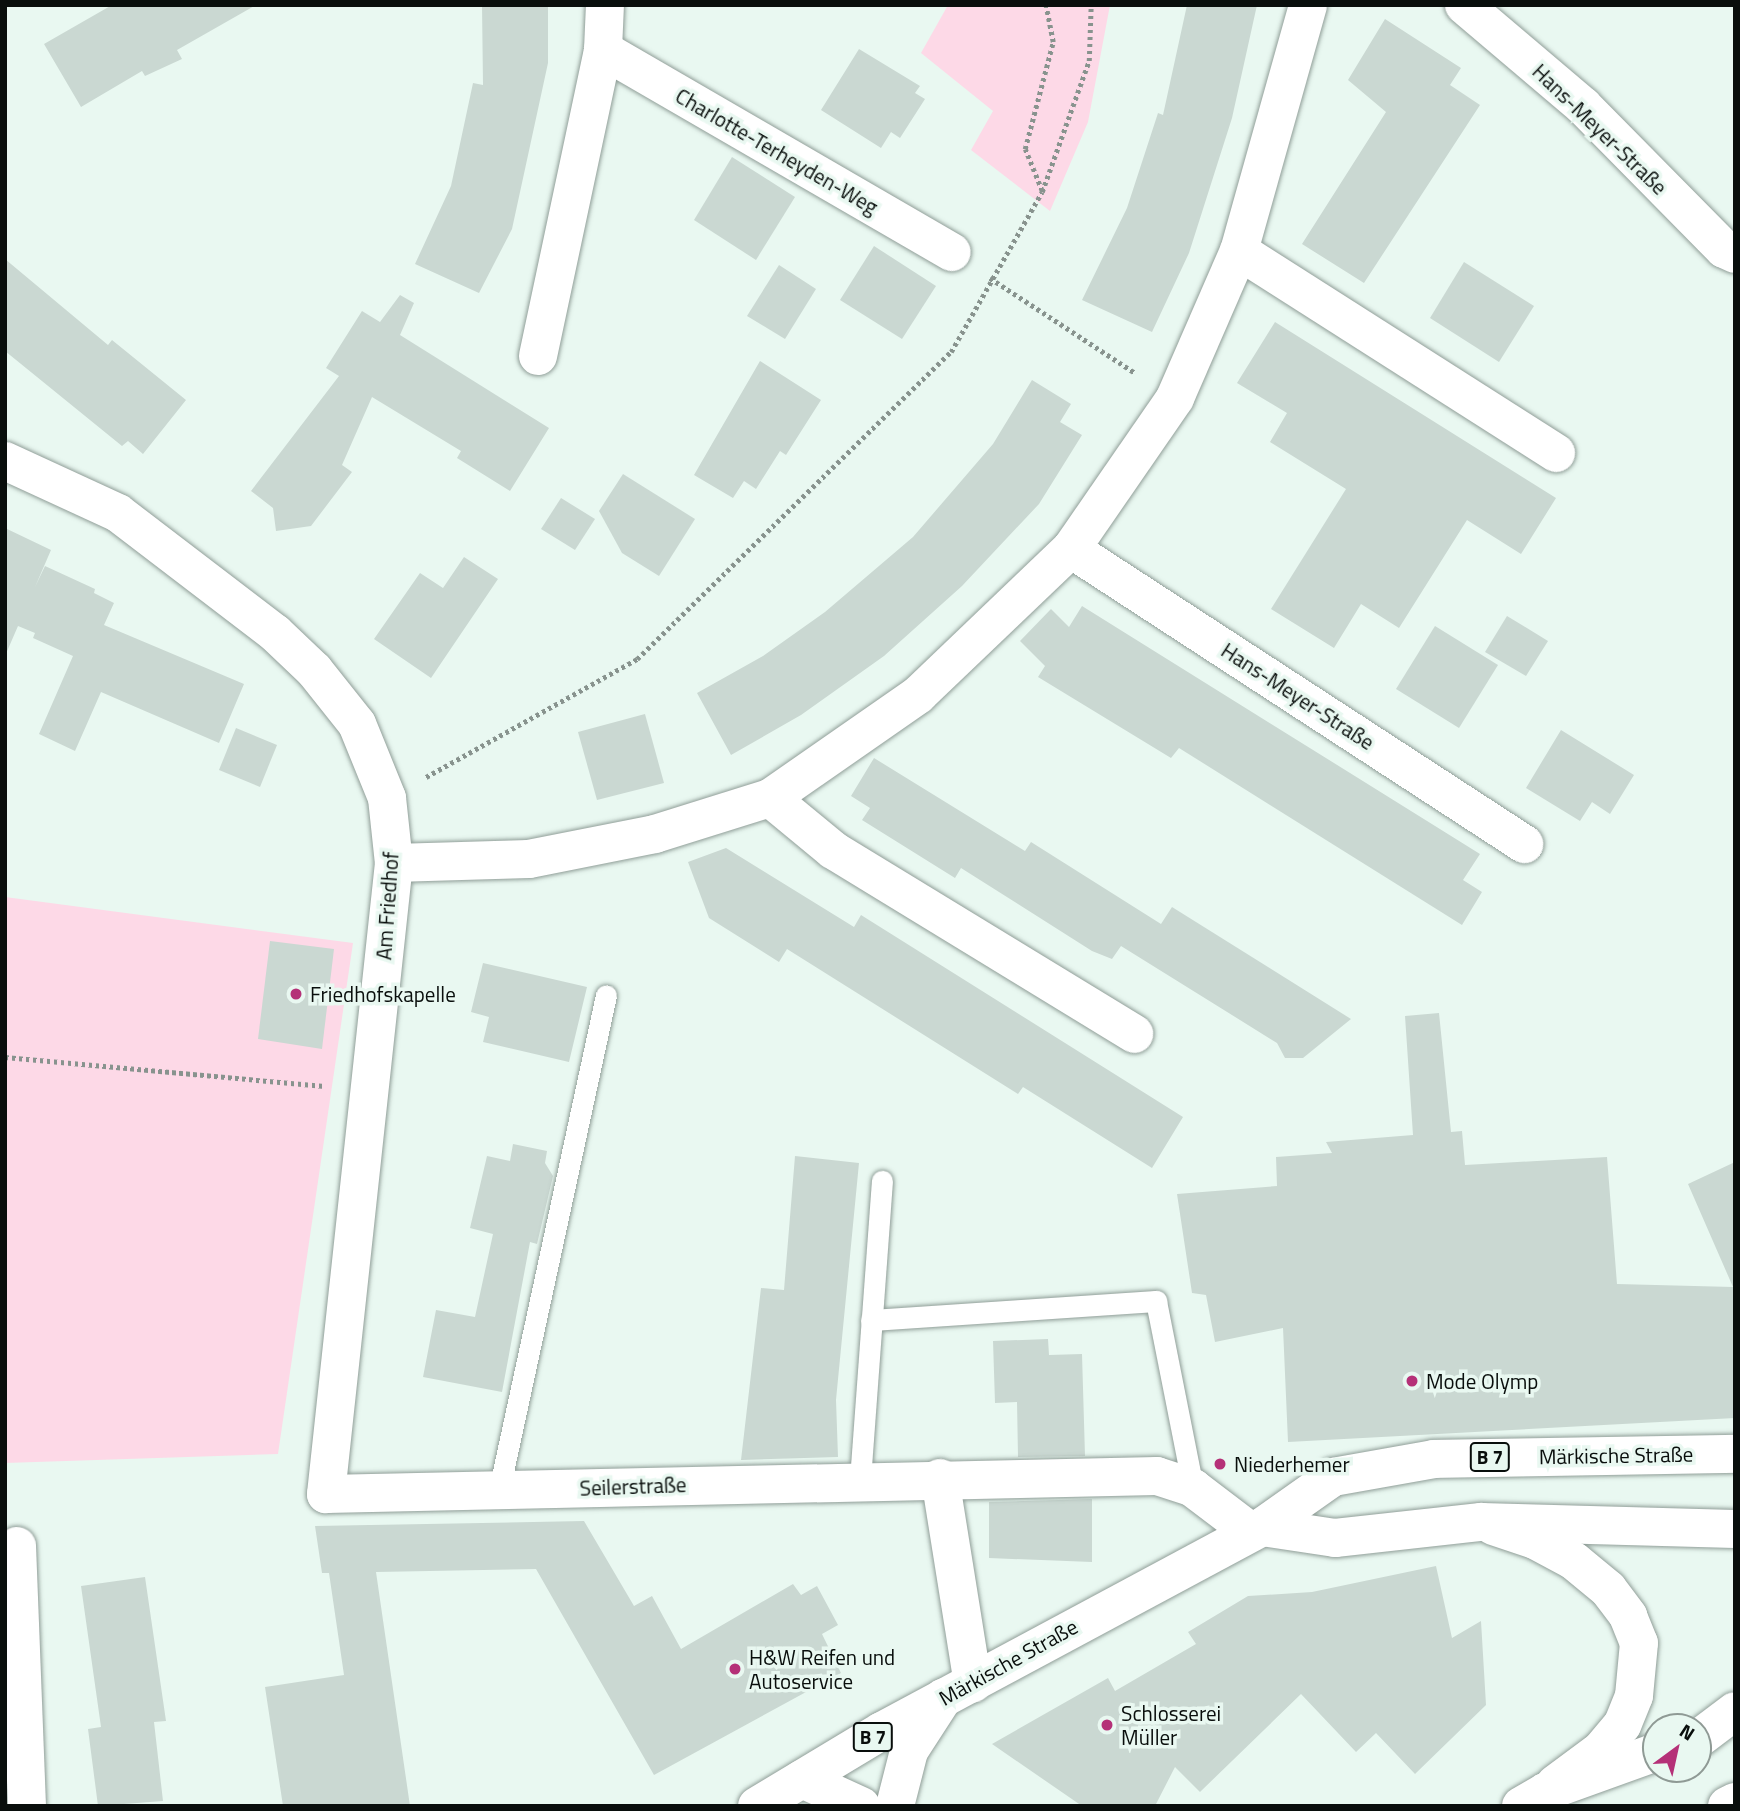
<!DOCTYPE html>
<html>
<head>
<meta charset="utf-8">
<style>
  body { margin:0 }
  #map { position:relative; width:1740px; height:1811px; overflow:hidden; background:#e9f8f1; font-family:"Titillium Web",sans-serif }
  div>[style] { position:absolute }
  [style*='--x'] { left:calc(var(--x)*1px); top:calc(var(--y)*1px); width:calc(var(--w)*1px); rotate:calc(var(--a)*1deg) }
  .green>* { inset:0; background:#fdd9e7 }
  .building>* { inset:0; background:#cad8d2 }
  .path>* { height:4.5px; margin-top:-2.25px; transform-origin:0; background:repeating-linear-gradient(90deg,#88938e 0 3.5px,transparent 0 7px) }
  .roads { filter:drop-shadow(0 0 2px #909e98) drop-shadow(0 0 2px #909e98) }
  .service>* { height:21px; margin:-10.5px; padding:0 10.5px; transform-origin:10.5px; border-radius:10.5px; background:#fff }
  .minor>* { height:38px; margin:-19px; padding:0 19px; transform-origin:19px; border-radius:19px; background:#fff }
  .secondary>* { height:38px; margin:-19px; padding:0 19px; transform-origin:19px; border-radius:19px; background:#fff }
  .primary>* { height:38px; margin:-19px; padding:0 19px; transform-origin:19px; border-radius:19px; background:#fff }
  .dots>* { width:19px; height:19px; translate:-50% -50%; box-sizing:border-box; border:4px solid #e9f8f1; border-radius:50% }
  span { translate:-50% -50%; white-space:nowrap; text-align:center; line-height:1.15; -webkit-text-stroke:7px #e9f8f1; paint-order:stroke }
  .shield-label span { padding:2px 5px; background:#e9f8f1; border:2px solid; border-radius:5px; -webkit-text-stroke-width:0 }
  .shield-label { font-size:19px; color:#090e0c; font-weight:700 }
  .street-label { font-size:21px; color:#090e0c }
  .poi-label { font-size:21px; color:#090e0c }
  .left { translate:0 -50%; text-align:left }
  .frame { position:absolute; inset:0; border:7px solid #090e0c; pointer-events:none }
  .north { position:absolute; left:1642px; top:1713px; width:70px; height:70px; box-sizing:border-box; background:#e9f8f1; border:2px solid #8f9a95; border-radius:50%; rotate:33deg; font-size:19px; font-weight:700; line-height:28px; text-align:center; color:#090e0c }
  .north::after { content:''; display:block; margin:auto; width:24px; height:32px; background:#b53178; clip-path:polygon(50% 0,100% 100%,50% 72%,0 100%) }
</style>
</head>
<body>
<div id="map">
  <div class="green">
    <div style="clip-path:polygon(948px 5px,1110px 5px,1088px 122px,1050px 211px,971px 150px,993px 111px,921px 53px)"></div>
    <div style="clip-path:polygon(5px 897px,353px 943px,278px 1454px,5px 1463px)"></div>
  </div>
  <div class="building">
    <div style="clip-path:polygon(112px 5px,256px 5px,177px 50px,182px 59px,145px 76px,142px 71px,81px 107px,44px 44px)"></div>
    <div style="clip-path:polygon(482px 5px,548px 5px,548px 63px,512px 229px,479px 293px,415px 264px,451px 186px,473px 83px,483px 85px)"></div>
    <div style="clip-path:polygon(1187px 5px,1257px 5px,1232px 118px,1189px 253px,1152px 332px,1082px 300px,1127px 208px,1158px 113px,1163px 115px)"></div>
    <div style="clip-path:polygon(1385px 19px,1461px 68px,1450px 85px,1480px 105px,1364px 283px,1302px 244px,1386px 112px,1348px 80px)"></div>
    <div style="clip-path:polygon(859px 49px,920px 86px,915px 93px,925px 99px,900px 138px,891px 132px,881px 148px,821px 110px)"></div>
    <div style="clip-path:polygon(732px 157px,795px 197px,756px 260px,694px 220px)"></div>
    <div style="clip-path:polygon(874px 246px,936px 286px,902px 339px,840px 300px)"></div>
    <div style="clip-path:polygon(5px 259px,108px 345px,112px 340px,186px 400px,143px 454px,128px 441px,122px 446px,5px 351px)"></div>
    <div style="clip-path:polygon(1464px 262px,1534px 306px,1499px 362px,1430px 318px)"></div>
    <div style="clip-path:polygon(779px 265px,816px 289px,785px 339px,747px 316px)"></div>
    <div style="clip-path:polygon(400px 295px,414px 303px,400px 335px,549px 428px,510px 491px,457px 458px,461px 451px,372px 397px,342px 465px,352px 472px,311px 526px,276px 531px,273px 508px,251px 491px,339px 376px,326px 368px,362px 311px,380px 322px)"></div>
    <div style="clip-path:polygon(1275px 322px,1556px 498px,1521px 554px,1467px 520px,1399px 628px,1361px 604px,1334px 648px,1271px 609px,1346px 489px,1270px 442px,1287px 413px,1237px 383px)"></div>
    <div style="clip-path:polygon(760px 361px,821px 400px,786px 455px,780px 451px,756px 489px,744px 481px,733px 498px,694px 475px)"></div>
    <div style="clip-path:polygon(1032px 380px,1071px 404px,1060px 422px,1082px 435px,1039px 504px,962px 586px,884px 656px,801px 715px,731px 755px,697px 693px,763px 656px,825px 612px,913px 537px,993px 444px)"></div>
    <div style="clip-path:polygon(623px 474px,695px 519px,659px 576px,622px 553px,599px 511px)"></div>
    <div style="clip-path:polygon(561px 498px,595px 519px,575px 550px,541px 529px)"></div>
    <div style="clip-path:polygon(5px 528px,51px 550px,35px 587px,45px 566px,95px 589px,94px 593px,114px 603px,104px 625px,244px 684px,219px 743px,101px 692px,75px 751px,39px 734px,73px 656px,33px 638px,35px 633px,18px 626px,5px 656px)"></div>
    <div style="clip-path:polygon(464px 557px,498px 579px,431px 678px,374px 639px,420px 573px,443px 588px)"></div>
    <div style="clip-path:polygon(1082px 606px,1480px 854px,1463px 880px,1482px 892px,1462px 925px,1179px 748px,1171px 758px,1038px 677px,1045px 666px,1020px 641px,1051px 609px,1069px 627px)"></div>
    <div style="clip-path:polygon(1507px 616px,1548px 641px,1526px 676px,1485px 652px)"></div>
    <div style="clip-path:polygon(1435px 626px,1498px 665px,1459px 728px,1396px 689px)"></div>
    <div style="clip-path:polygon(645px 714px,664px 783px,597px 800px,578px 732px)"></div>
    <div style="clip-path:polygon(236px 728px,277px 745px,260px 787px,219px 770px)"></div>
    <div style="clip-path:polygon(1561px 730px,1634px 775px,1610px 814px,1592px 802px,1580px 821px,1526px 788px)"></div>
    <div style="clip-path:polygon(874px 758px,1025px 851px,1031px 842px,1161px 924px,1172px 907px,1351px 1019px,1303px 1058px,1285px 1058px,1277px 1043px,1121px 946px,1112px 959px,1092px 951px,961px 868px,955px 878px,862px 820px,870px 808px,851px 796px)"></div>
    <div style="clip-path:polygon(726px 848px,854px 927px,861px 915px,1183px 1117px,1152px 1168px,1023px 1087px,1018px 1094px,787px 949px,779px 962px,709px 918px,688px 862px)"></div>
    <div style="clip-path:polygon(270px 941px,334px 949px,322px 1049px,258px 1039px)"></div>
    <div style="clip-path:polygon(483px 963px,587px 987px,569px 1062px,483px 1042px,489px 1017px,471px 1012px)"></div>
    <div style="clip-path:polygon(1439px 1013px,1451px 1132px,1462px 1131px,1465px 1165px,1607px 1157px,1617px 1284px,1733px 1287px,1688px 1184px,1735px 1162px,1735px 1418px,1288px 1442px,1283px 1328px,1215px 1342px,1206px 1295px,1192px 1293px,1177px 1194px,1277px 1186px,1276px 1157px,1332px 1153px,1326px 1142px,1413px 1135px,1405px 1016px)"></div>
    <div style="clip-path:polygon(513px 1144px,547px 1151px,545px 1163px,553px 1176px,537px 1244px,530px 1242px,502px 1392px,423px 1377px,436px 1310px,475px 1317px,493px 1234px,470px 1228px,487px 1156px,510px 1161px)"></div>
    <div style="clip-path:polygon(795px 1156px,859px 1163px,836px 1400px,838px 1457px,741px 1460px,761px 1288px,784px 1290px)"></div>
    <div style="clip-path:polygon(1048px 1339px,1049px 1355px,1082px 1354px,1085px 1456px,1018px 1457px,1017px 1402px,995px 1403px,993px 1341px)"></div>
    <div style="clip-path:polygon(1092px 1499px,1092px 1562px,989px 1558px,989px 1502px)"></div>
    <div style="clip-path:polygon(584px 1521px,634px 1606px,652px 1596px,681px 1649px,793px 1584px,801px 1595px,817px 1586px,838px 1625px,822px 1634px,841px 1673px,654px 1775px,536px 1569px,376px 1572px,410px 1806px,283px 1806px,265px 1687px,344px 1675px,329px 1573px,322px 1573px,315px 1526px)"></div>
    <div style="clip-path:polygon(1436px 1566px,1452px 1638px,1481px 1621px,1486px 1705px,1415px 1774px,1376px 1733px,1356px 1752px,1301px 1694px,1200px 1792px,1175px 1767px,1155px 1806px,1082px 1806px,992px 1744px,1108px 1678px,1115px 1691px,1196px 1644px,1188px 1632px,1248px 1596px,1312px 1592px)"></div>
    <div style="clip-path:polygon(145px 1577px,166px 1721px,154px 1722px,163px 1801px,98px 1806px,88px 1729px,101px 1727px,81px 1586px)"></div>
  </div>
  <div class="path">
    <div style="--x:1042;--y:191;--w:45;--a:-112"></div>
    <div style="--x:1025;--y:149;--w:111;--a:-75.3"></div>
    <div style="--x:1053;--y:42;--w:38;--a:-101"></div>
    <div style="--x:990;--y:278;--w:173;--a:33.2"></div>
    <div style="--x:426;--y:777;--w:242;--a:-29.2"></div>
    <div style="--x:637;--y:659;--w:439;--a:-44.4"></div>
    <div style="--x:951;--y:352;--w:184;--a:-60.4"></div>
    <div style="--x:1042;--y:192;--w:139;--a:-70.3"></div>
    <div style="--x:1089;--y:61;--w:56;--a:-88"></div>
    <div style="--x:5;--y:1057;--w:321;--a:5.2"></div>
  </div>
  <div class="roads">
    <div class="service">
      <div style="--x:871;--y:1320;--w:286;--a:-3.8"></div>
      <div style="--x:1156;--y:1301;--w:191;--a:78.8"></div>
      <div style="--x:860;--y:1480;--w:300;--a:-85.8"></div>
      <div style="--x:499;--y:1490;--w:506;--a:-77.8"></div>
    </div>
    <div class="minor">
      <div style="--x:1464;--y:5;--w:156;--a:40.3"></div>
      <div style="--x:1583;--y:106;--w:201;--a:45.4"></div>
      <div style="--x:1724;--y:249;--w:12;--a:24"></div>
      <div style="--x:603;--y:50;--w:403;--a:30.1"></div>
      <div style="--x:1239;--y:251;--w:376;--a:32.5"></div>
      <div style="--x:538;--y:356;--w:313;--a:-78"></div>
      <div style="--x:603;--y:50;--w:45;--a:-87.5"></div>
      <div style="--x:5;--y:461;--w:124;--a:24.7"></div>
      <div style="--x:118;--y:513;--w:198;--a:37.4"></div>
      <div style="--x:275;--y:633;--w:54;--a:43.5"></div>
      <div style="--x:314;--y:670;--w:69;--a:51.5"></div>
      <div style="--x:357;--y:724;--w:80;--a:67.9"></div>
      <div style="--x:387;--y:798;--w:65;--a:83.9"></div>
      <div style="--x:394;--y:863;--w:635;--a:96.15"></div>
      <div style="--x:326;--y:1494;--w:831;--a:-1.24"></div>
      <div style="--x:1157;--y:1476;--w:38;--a:18"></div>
      <div style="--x:1193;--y:1488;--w:73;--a:37.2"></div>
      <div style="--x:1071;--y:549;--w:541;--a:33.07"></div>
      <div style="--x:770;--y:798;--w:82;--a:39.5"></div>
      <div style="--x:833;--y:850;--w:353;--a:31.4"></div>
      <div style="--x:394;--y:863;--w:135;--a:-1.7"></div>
      <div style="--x:529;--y:859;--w:128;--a:-11.2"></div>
      <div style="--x:655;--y:834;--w:121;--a:-17.4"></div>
      <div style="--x:770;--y:798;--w:180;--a:-34.8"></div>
      <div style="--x:918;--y:695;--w:211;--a:-43.7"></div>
      <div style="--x:1071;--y:549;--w:183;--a:-55.4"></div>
      <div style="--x:1175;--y:398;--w:160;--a:-66.5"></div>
      <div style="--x:1239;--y:251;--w:255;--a:-74.3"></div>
      <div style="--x:940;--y:1478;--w:208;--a:80.9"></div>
      <div style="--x:1493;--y:1526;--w:44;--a:18.4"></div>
      <div style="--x:1535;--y:1540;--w:44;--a:28.3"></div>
      <div style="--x:1574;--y:1561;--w:44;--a:39.5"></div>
      <div style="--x:1608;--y:1589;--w:34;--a:53"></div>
      <div style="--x:1628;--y:1616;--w:29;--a:68"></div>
      <div style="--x:1639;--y:1643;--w:53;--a:95.4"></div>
      <div style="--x:1634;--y:1696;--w:31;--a:112"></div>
      <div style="--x:1622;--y:1725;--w:33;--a:130"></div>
      <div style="--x:1601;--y:1750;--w:57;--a:143.5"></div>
      <div style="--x:17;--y:1546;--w:260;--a:87.8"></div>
      <div style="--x:802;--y:1779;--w:65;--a:24.6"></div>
      <div style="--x:895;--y:1806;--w:57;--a:-75.7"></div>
      <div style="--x:909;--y:1751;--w:64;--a:-57.1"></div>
    </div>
    <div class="secondary">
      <div style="--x:1698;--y:1739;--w:46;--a:-37.1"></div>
      <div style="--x:1521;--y:1806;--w:28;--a:-30"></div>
      <div style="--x:1545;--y:1792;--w:118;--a:-19.8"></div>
      <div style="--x:1727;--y:1806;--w:9;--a:-27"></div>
    </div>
    <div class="primary">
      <div style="--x:1262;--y:1527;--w:74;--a:8.6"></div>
      <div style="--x:1335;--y:1538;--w:147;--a:-6.3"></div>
      <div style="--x:1481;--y:1522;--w:254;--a:1.6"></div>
      <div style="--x:757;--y:1806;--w:146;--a:-31"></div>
      <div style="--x:882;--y:1731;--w:431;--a:-28.2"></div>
      <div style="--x:1262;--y:1527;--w:87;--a:-35.2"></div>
      <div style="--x:1333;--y:1477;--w:103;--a:-10.1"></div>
      <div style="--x:1434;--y:1459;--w:301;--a:-1"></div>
    </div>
  </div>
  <div class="dots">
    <div style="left:296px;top:994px;background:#b53178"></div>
    <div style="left:1412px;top:1381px;background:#b53178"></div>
    <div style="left:1220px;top:1464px;background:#b53178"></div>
    <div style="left:735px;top:1669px;background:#b53178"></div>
    <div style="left:1107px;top:1725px;background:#b53178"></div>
  </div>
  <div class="shield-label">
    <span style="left:1490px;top:1457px">B 7</span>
    <span style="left:873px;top:1737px">B 7</span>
  </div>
  <div class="street-label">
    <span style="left:1600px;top:129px;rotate:44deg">Hans-Meyer-Straße</span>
    <span style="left:777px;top:151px;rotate:30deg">Charlotte-Terheyden-Weg</span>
    <span style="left:1298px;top:696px;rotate:33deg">Hans-Meyer-Straße</span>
    <span style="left:387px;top:906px;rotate:-86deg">Am Friedhof</span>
    <span style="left:1616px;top:1455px;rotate:-1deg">Märkische Straße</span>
    <span style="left:633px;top:1486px;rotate:-2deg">Seilerstraße</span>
    <span style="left:1008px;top:1662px;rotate:-29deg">Märkische Straße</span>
  </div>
  <div class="poi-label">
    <span class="left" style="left:310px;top:994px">Friedhofskapelle</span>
    <span class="left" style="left:1426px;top:1381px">Mode Olymp</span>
    <span class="left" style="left:1234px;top:1464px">Niederhemer</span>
    <span class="left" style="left:749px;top:1669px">H&amp;W Reifen und<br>Autoservice</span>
    <span class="left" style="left:1121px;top:1725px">Schlosserei<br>Müller</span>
  </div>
  <div class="frame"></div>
  <div class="north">N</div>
</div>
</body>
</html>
